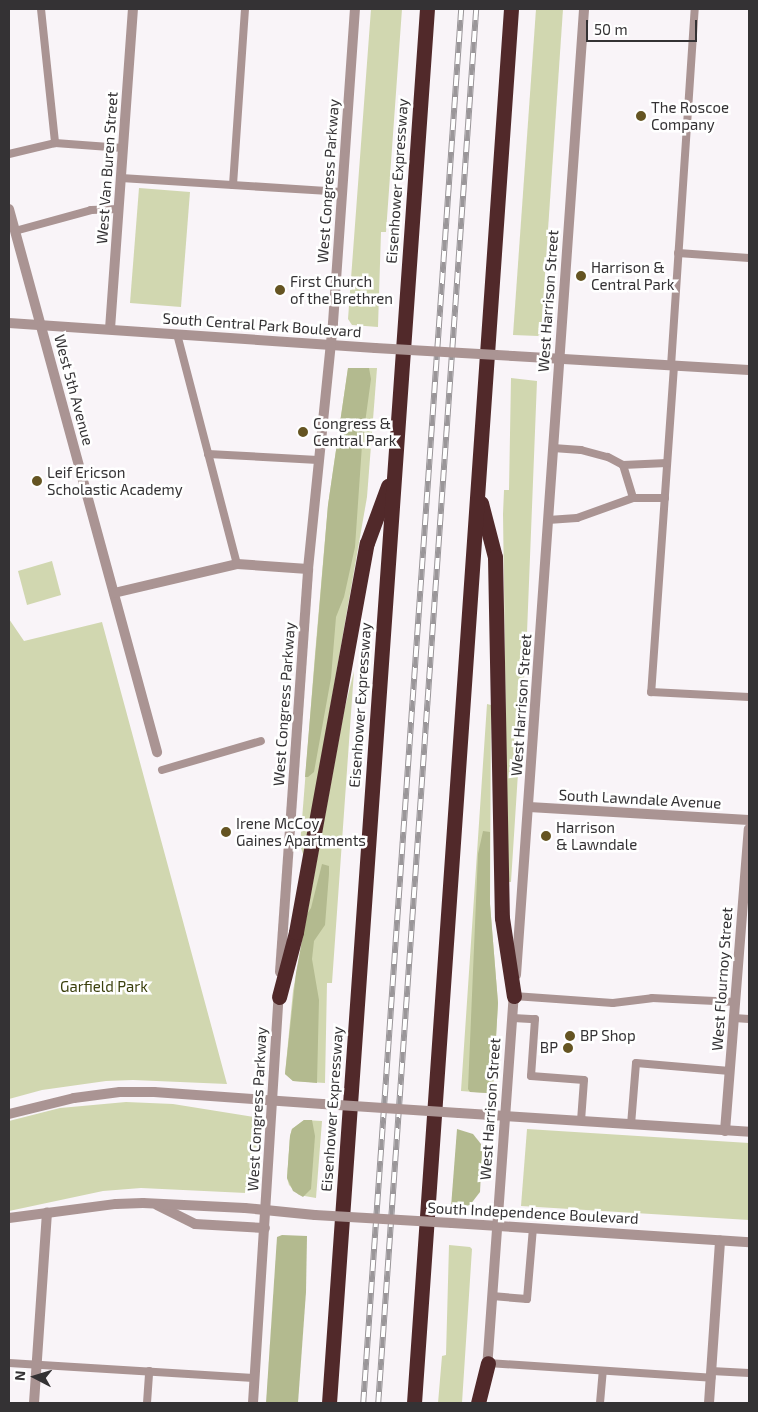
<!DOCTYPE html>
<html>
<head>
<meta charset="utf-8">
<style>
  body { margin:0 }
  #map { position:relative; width:758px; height:1412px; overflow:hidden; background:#f9f4f8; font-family:"Exo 2",sans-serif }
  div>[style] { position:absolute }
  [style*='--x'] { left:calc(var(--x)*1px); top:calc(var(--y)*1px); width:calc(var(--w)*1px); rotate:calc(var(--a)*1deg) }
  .green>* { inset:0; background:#d1d7b0 }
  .forest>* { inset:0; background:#b3ba8f }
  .service>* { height:8px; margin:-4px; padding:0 4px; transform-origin:4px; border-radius:4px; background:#aa9493 }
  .minor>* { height:10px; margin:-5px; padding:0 5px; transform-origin:5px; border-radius:5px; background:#aa9493 }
  .tertiary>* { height:10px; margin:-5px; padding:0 5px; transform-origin:5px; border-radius:5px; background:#aa9493 }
  .motorway>* { height:15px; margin:-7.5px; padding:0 7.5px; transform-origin:7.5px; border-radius:7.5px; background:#51292a }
  .rail>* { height:5.5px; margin-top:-2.75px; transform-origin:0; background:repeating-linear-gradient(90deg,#fff 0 11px,#9a9699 0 22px); box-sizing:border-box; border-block:1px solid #9a9699 }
  .tertiary-bridge>* { height:10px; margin:-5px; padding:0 5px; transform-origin:5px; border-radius:5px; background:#aa9493 }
  .dots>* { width:14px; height:14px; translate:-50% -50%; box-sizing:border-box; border:2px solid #fff; border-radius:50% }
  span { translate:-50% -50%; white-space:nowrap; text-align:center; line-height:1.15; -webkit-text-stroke:5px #fff; paint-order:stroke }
  .poi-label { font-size:15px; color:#343234 }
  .left { translate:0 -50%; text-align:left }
  .right { translate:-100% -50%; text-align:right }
  .street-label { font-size:15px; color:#343234 }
  .park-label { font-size:15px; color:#3b400d }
  .frame { position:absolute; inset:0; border:10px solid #343234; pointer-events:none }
  .north { position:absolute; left:10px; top:1352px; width:50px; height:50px; -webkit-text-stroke:4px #fff; paint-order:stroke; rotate:275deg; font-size:14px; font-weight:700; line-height:20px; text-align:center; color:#343234 }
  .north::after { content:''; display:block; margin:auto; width:18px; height:22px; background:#343234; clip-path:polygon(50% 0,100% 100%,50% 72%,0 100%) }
  .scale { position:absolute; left:586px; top:20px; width:111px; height:22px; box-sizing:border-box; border:2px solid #343234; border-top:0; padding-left:6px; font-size:15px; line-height:18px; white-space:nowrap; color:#343234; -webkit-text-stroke:4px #fff; paint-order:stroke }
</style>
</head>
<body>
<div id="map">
  <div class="green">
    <div style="clip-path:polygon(371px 9px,402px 9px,386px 232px,381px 232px,378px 327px,352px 325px,348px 319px)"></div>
    <div style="clip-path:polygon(536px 9px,563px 9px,541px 333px,538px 336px,513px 335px)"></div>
    <div style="clip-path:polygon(139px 188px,190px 192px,181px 307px,130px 303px)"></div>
    <div style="clip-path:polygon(348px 368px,377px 368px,367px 497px,304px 857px,300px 845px,315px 654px,328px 505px)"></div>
    <div style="clip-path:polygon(511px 378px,537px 381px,527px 633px,511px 882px,508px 882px,503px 514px,504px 490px,509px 490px)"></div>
    <div style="clip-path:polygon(52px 561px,61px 595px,27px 605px,18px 571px)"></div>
    <div style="clip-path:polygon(9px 619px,24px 641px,102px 622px,227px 1084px,133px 1080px,106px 1081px,42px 1090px,9px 1099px)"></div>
    <div style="clip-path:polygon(354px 671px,332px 983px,327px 983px,325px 1083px,293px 1081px,285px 1074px,293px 991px,344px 711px)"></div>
    <div style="clip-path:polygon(487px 704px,491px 705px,490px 904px,498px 1003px,493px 1089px,487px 1093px,461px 1091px)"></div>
    <div style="clip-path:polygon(126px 1102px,173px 1104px,254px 1117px,258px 1125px,254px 1185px,252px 1191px,246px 1193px,141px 1188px,103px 1191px,9px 1211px,9px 1121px,60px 1108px)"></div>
    <div style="clip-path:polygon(304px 1120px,322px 1121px,316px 1198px,299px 1195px,289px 1185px,287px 1178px,290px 1136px,292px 1129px)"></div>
    <div style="clip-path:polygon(527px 1129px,749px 1143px,749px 1220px,521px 1206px)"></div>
    <div style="clip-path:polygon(449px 1245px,470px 1247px,472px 1249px,462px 1403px,438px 1403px,442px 1356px,446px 1355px)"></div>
  </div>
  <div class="forest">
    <div style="clip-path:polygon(348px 368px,369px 368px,371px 379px,362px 445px,355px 547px,344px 597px,336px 617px,331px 678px,314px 772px,308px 777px,305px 777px,328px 505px)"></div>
    <div style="clip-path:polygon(483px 831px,490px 832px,490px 904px,498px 1003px,493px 1089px,487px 1093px,470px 1092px,468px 1089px,478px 854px)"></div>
    <div style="clip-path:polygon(322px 864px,329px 866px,329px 874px,325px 925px,314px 941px,312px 959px,319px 1000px,317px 1083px,293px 1081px,285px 1074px,296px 973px,307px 914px,311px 908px)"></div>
    <div style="clip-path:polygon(304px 1120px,312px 1120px,315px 1136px,311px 1189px,303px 1197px,293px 1191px,287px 1178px,290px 1136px,292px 1129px)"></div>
    <div style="clip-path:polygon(457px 1129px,473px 1134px,481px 1144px,482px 1152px,480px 1192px,470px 1205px,461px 1207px,451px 1207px)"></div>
    <div style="clip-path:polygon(282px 1235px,307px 1236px,306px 1292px,298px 1403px,266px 1403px,277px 1237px)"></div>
  </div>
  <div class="service">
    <div style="--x:41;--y:9;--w:135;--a:84"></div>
    <div style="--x:9;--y:154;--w:47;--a:-13.4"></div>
    <div style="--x:55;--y:143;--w:68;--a:4.2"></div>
    <div style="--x:121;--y:178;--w:221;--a:3.6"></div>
    <div style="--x:233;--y:185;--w:176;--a:-86.1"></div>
    <div style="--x:15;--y:231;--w:79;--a:-15.4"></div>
    <div style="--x:91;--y:210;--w:28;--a:-2"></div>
    <div style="--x:678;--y:253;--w:71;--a:4"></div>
    <div style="--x:177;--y:334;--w:238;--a:75.4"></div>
    <div style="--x:671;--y:366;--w:358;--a:-86.2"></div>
    <div style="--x:674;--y:366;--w:327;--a:94"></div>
    <div style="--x:651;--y:692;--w:98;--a:2.9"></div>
    <div style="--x:553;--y:448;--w:28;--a:4"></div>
    <div style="--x:581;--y:450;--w:28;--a:15"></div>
    <div style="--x:608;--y:457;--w:17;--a:28"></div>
    <div style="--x:623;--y:465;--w:34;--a:73"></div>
    <div style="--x:208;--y:454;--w:110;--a:3.1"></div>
    <div style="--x:623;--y:465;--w:44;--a:-2.6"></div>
    <div style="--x:548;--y:520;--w:29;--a:-4"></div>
    <div style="--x:577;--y:518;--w:59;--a:-19.7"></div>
    <div style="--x:633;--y:498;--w:32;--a:0"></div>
    <div style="--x:162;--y:770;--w:103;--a:-16.3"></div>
    <div style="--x:514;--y:996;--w:99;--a:4"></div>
    <div style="--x:613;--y:1003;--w:39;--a:-7"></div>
    <div style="--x:652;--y:998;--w:84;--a:2.7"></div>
    <div style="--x:513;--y:1018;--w:22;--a:3"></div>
    <div style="--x:535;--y:1019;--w:57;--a:94"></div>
    <div style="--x:531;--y:1076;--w:53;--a:4.3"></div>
    <div style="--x:584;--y:1080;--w:41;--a:94.2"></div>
    <div style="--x:734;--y:1018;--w:15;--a:4"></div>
    <div style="--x:631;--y:1125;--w:62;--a:-85.4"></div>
    <div style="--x:636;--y:1063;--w:94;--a:4.9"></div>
    <div style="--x:492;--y:1296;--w:35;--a:5"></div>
    <div style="--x:527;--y:1299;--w:71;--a:-85.2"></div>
    <div style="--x:9;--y:1363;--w:245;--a:3.5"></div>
    <div style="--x:488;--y:1363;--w:224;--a:3.8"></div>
    <div style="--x:711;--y:1371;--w:38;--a:3"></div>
    <div style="--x:147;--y:1403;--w:32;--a:-86"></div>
    <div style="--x:600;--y:1403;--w:32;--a:-85"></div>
  </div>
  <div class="minor">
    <div style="--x:9;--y:209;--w:563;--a:74.75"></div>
    <div style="--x:110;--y:329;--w:321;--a:-85.9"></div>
    <div style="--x:114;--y:593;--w:126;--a:-13.3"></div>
    <div style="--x:237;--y:564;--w:71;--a:4"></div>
    <div style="--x:529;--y:807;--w:220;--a:3.4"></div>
    <div style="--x:725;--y:1131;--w:303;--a:-85.5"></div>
    <div style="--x:34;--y:1403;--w:191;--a:-86.1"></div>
    <div style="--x:709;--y:1403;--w:163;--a:-86.1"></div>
  </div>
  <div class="tertiary">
    <div style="--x:9;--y:323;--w:367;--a:3.9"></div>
    <div style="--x:513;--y:356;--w:236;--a:3.4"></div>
    <div style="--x:280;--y:972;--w:404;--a:-86"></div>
    <div style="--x:308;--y:569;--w:247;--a:-84.2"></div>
    <div style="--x:333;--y:323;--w:315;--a:-86"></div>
    <div style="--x:516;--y:975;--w:968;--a:-85.97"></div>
    <div style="--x:459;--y:1113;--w:291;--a:3.7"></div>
    <div style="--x:9;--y:1114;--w:67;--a:-13.8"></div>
    <div style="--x:74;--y:1098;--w:46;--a:-7.4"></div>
    <div style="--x:120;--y:1092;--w:34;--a:0"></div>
    <div style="--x:154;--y:1092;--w:169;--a:4.1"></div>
    <div style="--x:157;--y:1205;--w:42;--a:26.6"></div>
    <div style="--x:195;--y:1224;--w:70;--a:3.3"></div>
    <div style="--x:9;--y:1218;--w:108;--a:-7.5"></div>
    <div style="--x:116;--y:1204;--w:27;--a:-2"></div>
    <div style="--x:143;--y:1203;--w:102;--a:2.8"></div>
    <div style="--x:245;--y:1208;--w:70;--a:5.7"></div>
    <div style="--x:452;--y:1223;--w:298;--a:3.7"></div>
    <div style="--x:487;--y:1369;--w:380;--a:-85.9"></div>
    <div style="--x:253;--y:1403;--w:412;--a:-86.4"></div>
  </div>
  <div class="motorway">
    <div style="--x:481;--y:503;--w:56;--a:75.5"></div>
    <div style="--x:495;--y:557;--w:361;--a:88.9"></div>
    <div style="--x:502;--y:918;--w:79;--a:81.3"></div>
    <div style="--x:279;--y:997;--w:67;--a:-75.3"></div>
    <div style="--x:296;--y:932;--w:395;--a:-79.7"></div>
    <div style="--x:367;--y:543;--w:61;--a:-69.8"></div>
    <div style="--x:329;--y:1403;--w:1397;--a:-85.98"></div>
    <div style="--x:414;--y:1403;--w:1397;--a:-86.02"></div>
    <div style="--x:478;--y:1403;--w:41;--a:-76"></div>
  </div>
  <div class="rail">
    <div style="--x:363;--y:1403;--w:1397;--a:-85.98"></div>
    <div style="--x:378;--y:1403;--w:1397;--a:-85.98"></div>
  </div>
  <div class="tertiary-bridge">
    <div style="--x:375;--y:348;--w:138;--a:3.3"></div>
    <div style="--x:323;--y:1104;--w:136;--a:3.8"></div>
    <div style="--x:315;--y:1215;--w:137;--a:3.3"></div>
  </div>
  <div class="dots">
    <div style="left:641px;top:116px;background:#655422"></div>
    <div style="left:581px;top:276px;background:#655422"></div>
    <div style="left:280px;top:290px;background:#655422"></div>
    <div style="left:303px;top:432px;background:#655422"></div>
    <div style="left:37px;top:481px;background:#655422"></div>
    <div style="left:226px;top:832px;background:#655422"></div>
    <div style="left:546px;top:836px;background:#655422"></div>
    <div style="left:570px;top:1036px;background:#655422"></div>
    <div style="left:568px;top:1048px;background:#655422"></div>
  </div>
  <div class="poi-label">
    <span class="left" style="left:651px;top:116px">The Roscoe<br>Company</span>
    <span class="left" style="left:591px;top:276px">Harrison &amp;<br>Central Park</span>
    <span class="left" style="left:290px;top:290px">First Church<br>of the Brethren</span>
    <span class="left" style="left:313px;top:432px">Congress &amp;<br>Central Park</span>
    <span class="left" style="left:47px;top:481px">Leif Ericson<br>Scholastic Academy</span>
    <span class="left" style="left:236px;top:832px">Irene McCoy<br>Gaines Apartments</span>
    <span class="left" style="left:556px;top:836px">Harrison<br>&amp; Lawndale</span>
    <span class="left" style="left:580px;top:1036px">BP Shop</span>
    <span class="right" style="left:558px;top:1048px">BP</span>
  </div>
  <div class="street-label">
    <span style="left:107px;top:168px;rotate:-86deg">West Van Buren Street</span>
    <span style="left:328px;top:181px;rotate:-86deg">West Congress Parkway</span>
    <span style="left:397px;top:181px;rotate:-86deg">Eisenhower Expressway</span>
    <span style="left:548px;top:301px;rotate:-86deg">West Harrison Street</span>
    <span style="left:262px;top:325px;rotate:4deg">South Central Park Boulevard</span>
    <span style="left:74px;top:390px;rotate:75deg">West 5th Avenue</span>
    <span style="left:284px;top:704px;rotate:-86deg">West Congress Parkway</span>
    <span style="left:360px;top:705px;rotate:-86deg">Eisenhower Expressway</span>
    <span style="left:521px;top:705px;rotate:-86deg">West Harrison Street</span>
    <span style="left:640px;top:799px;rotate:3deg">South Lawndale Avenue</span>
    <span style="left:722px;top:979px;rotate:-86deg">West Flournoy Street</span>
    <span style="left:257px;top:1109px;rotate:-87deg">West Congress Parkway</span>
    <span style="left:332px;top:1109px;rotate:-86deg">Eisenhower Expressway</span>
    <span style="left:490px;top:1109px;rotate:-86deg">West Harrison Street</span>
    <span style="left:533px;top:1213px;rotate:3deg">South Independence Boulevard</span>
  </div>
  <div class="park-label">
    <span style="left:104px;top:987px">Garfield Park</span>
  </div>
  <div class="frame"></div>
  <div class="north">N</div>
  <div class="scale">50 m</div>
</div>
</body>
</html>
